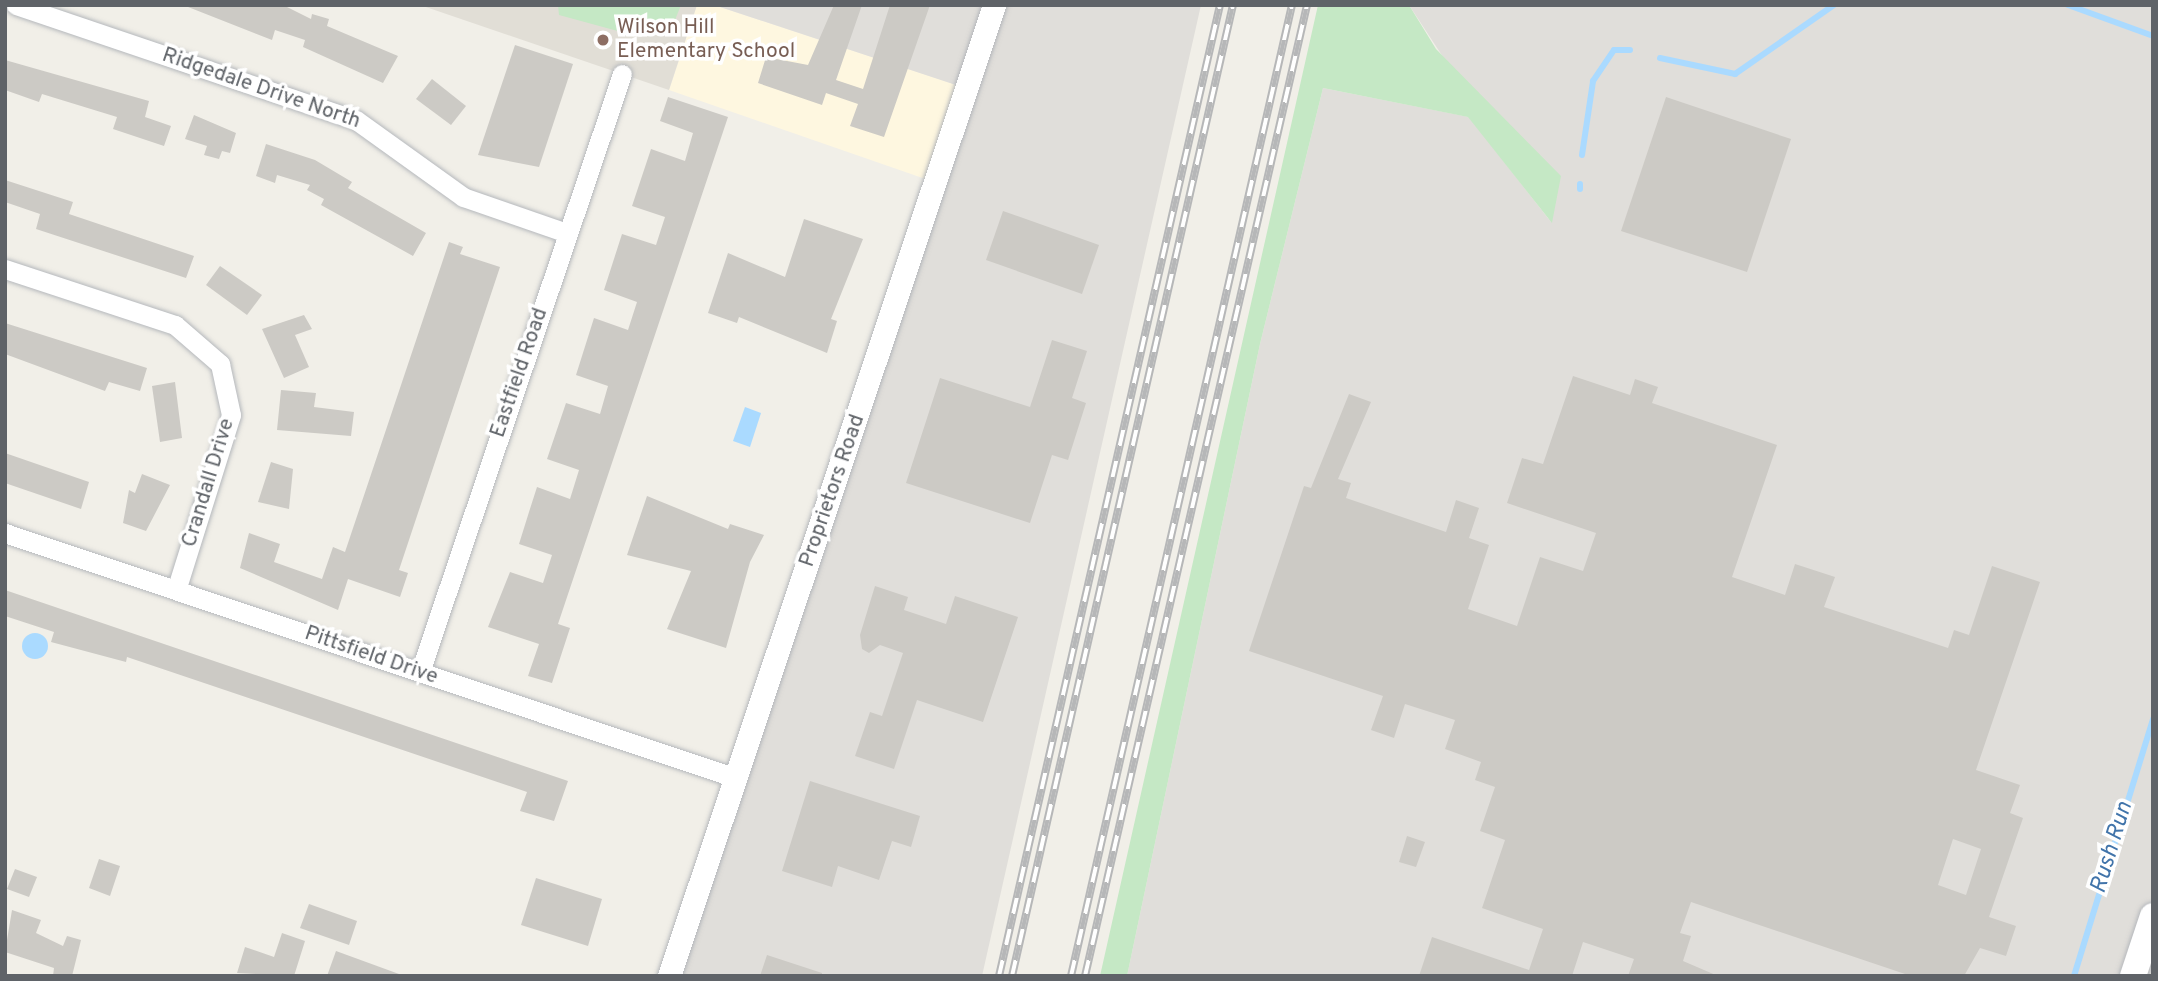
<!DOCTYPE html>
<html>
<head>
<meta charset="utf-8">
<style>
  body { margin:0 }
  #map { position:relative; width:2158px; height:981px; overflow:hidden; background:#f1efe8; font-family:Overpass,sans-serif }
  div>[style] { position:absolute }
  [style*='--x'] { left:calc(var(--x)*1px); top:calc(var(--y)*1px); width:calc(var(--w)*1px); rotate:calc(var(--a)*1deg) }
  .commercial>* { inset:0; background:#fef7e0 }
  .industrial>* { inset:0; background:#e0deda }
  .education>* { inset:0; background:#e1ded6 }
  .green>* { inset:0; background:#c5e8c5 }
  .water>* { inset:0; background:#aadaff }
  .round { border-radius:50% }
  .stream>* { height:6px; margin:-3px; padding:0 3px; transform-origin:3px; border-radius:3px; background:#aadaff }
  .building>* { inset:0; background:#cccac5 }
  .roads { filter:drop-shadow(0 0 2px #b5b8bc) drop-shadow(0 0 2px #b5b8bc) }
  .minor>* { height:19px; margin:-9.5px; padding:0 9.5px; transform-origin:9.5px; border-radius:9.5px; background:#fff }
  .tertiary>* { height:23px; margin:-11.5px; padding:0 11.5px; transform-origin:11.5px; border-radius:11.5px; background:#fff }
  .secondary>* { height:26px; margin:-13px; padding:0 13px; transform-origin:13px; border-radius:13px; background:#fff }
  .rail>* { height:8px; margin-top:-4px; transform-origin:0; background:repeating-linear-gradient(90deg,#fff 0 16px,#b6b7b8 0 32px); box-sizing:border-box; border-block:2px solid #b6b7b8 }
  .dots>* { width:19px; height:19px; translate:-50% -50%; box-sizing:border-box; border:4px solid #fff; border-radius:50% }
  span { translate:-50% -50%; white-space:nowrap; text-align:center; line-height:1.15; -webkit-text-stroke:7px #fff; paint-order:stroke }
  .education-label { font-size:21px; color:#785e54 }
  .left { translate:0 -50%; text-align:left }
  .street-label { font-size:21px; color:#5f6368 }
  .water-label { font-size:23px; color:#4174aa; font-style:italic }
  .frame { position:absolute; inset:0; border:7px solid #5f6368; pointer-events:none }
</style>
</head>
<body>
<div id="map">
  <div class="commercial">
    <div style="clip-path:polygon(697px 5px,714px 5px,969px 89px,937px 183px,669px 90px)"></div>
  </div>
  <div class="industrial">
    <div style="clip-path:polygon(714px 5px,1201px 5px,982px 976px,669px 976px,968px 89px)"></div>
    <div style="clip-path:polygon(1409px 5px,2153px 5px,2153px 976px,1127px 976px,1260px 344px,1323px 88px,1469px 117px,1551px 222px)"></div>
  </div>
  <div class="education">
    <div style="clip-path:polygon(420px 5px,697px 5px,669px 90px)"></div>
  </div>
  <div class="green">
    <div style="clip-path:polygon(558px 5px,681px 5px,673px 25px,636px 36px,559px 15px)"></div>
    <div style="clip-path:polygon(1318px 5px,1409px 5px,1436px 49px,1561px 176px,1552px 223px,1468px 117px,1323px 88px,1260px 344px,1127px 976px,1100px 976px)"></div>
  </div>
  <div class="water">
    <div style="clip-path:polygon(745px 407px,761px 413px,750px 447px,733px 441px)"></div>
    <div class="round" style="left:22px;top:633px;width:26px;height:26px"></div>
  </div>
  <div class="stream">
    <div style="--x:2068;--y:5;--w:90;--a:20"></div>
    <div style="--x:1660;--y:58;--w:77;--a:12"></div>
    <div style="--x:1735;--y:74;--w:121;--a:-34.9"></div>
    <div style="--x:1582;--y:155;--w:75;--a:-81.5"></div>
    <div style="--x:1593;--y:81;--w:37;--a:-56"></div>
    <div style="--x:1614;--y:50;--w:16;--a:0"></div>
    <div style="--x:1580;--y:184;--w:5;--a:90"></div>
    <div style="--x:2074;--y:976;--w:269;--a:-72.9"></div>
  </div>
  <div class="building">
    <div style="clip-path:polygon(183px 5px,283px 5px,311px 19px,312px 14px,329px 19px,327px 26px,398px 56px,383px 83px,303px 47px,305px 40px,275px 30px,272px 40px)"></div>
    <div style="clip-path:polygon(834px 5px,862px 5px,836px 80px,863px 89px,890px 5px,930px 5px,884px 137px,850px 126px,858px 104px,826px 93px,822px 105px,758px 83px,766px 57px,808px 65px)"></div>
    <div style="clip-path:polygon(515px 45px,573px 64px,539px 167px,478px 155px)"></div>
    <div style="clip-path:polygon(5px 60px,149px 101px,145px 117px,171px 126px,164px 146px,113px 129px,117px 117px,42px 94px,39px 102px,5px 90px)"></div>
    <div style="clip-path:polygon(432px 79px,466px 106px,451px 125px,416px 99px)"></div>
    <div style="clip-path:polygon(668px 97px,728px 117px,558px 624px,570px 628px,552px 683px,528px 676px,539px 644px,488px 627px,510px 572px,543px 583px,552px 555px,519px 544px,529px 512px,537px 487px,570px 499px,579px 470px,547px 459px,566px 403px,600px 414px,608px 386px,576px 375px,594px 318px,628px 330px,637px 302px,604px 290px,622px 234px,656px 245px,665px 217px,632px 206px,651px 149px,685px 161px,693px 133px,660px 121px)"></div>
    <div style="clip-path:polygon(1666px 97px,1791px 139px,1747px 272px,1621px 231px)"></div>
    <div style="clip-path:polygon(194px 115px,236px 133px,230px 153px,222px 151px,219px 159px,204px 155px,207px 146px,185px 139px)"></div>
    <div style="clip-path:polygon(266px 144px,315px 160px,352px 182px,348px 188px,426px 233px,413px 256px,321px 205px,324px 199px,307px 190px,310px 185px,277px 175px,275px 183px,256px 176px)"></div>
    <div style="clip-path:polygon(5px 180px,73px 202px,69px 214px,194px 256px,186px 278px,36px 229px,40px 214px,5px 202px)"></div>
    <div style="clip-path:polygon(1003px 211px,1099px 245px,1082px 294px,986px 260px)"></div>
    <div style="clip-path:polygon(804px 219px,863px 239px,831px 319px,837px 321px,827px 353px,739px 317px,737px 323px,708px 313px,728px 253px,785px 277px)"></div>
    <div style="clip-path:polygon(449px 242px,463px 247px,460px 254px,500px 267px,399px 570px,408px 573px,400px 597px,348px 579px,338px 610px,240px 568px,249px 533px,280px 544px,274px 562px,322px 579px,333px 547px,345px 552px)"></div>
    <div style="clip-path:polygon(220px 266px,262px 295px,247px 315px,206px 285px)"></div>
    <div style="clip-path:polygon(304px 315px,312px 329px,295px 335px,309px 367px,284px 378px,262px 329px)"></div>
    <div style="clip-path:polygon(5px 323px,147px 368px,140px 391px,109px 382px,105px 391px,5px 354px)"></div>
    <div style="clip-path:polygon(1052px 340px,1087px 351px,1072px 398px,1086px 403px,1068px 460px,1052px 455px,1030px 523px,906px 483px,940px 378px,1030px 407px)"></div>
    <div style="clip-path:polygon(evenodd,1573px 376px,1630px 395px,1635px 379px,1658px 387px,1652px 403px,1777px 445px,1732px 577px,1785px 595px,1795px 564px,1835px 577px,1824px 607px,1948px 648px,1954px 630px,1969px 635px,1992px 566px,2040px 582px,1976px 770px,2020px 785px,2010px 813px,2023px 818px,1989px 917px,2016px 926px,2006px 956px,1980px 948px,1964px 976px,1911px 976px,1691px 902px,1680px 933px,1691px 936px,1683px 961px,1718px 976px,1628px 976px,1634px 959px,1583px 942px,1572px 976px,1419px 976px,1432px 937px,1529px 970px,1543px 929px,1482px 908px,1505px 840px,1480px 831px,1495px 787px,1475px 780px,1481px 762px,1445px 749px,1455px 720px,1405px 704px,1394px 738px,1371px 730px,1383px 696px,1249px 651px,1304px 486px,1311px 488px,1349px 394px,1371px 402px,1338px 479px,1351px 483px,1346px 498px,1446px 532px,1456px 500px,1479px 508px,1469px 538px,1489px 545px,1468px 609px,1517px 626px,1540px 557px,1583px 571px,1596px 533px,1507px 503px,1522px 458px,1543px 464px,1573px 376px,1953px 839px,1981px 849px,1966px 895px,1938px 885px,1953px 839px)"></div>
    <div style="clip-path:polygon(175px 382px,182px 438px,160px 442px,152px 386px)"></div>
    <div style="clip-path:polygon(281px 390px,316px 393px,314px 407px,354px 412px,351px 436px,277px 430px)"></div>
    <div style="clip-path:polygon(5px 453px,89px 482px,81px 509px,5px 483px)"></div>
    <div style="clip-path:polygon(271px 462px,293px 469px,289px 509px,258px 502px)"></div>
    <div style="clip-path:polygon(142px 474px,170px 485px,146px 531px,123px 523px,129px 490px,135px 493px)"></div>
    <div style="clip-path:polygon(647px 496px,728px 529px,730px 524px,764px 535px,750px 562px,726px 648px,667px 629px,691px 571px,627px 555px)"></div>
    <div style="clip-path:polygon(875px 586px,908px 597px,904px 610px,946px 624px,955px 596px,1018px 617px,983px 722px,917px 700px,894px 769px,855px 756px,870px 712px,882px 716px,903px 653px,880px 645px,869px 653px,862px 649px,860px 635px)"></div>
    <div style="clip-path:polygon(5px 590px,568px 781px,554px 821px,520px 811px,527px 792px,127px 657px,126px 662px,51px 642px,54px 632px,5px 616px)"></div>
    <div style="clip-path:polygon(810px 781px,920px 816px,911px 847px,892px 841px,879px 880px,838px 866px,832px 887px,782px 871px)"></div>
    <div style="clip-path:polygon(1407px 836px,1425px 842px,1416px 867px,1399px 862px)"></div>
    <div style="clip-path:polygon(99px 859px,120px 866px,110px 896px,89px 888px)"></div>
    <div style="clip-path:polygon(15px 869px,37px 877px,29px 897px,7px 889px)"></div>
    <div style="clip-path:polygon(536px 878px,602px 899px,588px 946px,521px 925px)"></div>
    <div style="clip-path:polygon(309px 904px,357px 921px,349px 945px,300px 928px)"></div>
    <div style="clip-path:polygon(12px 910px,41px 920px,36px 933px,63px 946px,67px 936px,81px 940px,72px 976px,53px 976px,54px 968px,5px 952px)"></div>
    <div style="clip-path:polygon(282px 933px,305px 941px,294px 976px,237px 973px,245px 947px,274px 957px)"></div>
    <div style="clip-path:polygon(336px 951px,399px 974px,399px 976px,327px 976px)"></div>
    <div style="clip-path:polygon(767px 955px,822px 973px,822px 976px,760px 976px)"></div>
  </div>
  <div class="roads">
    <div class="minor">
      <div style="--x:16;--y:5;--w:359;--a:18.7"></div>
      <div style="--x:356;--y:120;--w:132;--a:35.7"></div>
      <div style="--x:463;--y:197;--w:110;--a:19.1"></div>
      <div style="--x:5;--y:269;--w:179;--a:18.2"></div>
      <div style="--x:175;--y:325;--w:60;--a:40.9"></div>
      <div style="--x:220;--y:364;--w:52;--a:77.8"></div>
      <div style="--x:231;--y:415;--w:183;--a:107.4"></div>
      <div style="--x:5;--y:533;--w:771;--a:18.53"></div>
      <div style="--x:420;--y:672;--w:631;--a:-71.34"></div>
    </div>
    <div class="tertiary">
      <div style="--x:669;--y:976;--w:1024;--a:-71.49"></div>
    </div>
    <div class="secondary">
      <div style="--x:2133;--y:976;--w:63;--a:-71.6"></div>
    </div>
  </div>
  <div class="rail">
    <div style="--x:999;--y:976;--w:996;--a:-77.18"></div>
    <div style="--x:1012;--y:976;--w:996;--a:-77.18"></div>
    <div style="--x:1071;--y:976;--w:996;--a:-77.18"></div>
    <div style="--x:1085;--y:976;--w:996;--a:-77.12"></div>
  </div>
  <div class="dots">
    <div style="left:603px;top:40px;background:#8d6e63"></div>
  </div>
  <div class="education-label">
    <span class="left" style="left:617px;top:40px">Wilson Hill<br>Elementary School</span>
  </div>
  <div class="street-label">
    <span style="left:261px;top:89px;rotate:19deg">Ridgedale Drive North</span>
    <span style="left:520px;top:373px;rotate:-71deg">Eastfield Road</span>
    <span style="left:209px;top:483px;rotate:-73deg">Crandall Drive</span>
    <span style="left:833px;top:491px;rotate:-71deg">Proprietors Road</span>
    <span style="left:371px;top:656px;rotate:19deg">Pittsfield Drive</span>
  </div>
  <div class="water-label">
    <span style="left:2113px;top:848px;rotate:-73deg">Rush Run</span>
  </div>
  <div class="frame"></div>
</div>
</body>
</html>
